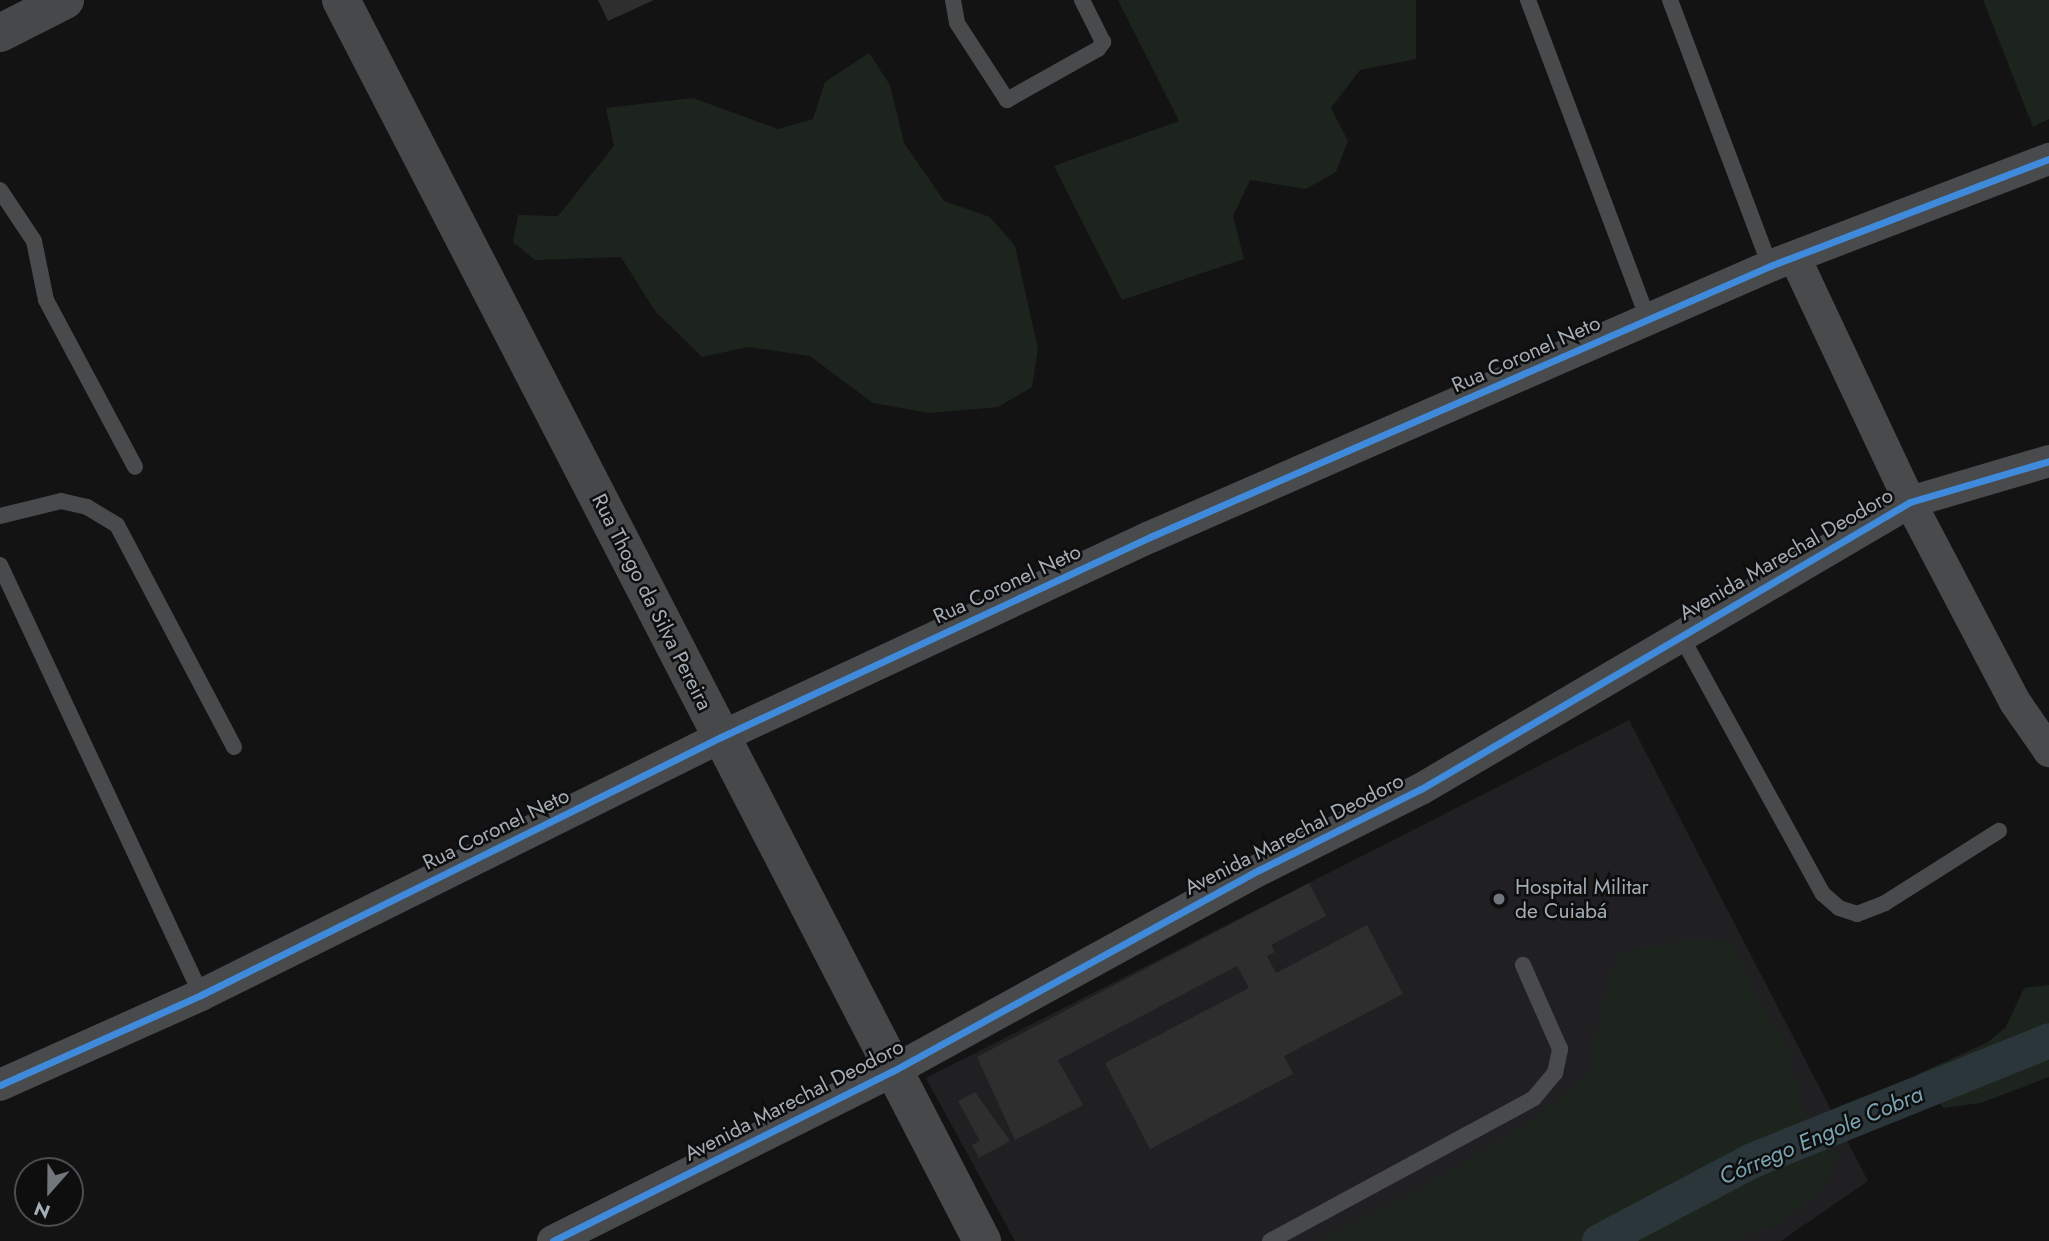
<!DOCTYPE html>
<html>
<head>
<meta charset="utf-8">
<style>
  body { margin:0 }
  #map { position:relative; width:2049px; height:1241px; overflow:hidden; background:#131314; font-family:Jost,sans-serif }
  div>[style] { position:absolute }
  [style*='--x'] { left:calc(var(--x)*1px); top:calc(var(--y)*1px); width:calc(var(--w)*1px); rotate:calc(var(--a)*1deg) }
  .built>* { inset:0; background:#202022 }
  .green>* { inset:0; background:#1d241e }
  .canal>* { height:35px; margin:-17.5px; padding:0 17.5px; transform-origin:17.5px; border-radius:17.5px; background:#2a3639 }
  .building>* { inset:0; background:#2e2e2f }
  .lane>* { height:16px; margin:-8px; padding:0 8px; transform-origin:8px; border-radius:8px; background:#484a4c }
  .street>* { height:32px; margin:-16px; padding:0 16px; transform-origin:16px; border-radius:16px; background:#484a4c }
  .secondary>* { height:38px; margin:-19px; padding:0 19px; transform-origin:19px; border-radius:19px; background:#46484a }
  .cycleway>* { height:7px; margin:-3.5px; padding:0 3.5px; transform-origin:3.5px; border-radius:3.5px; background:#408adc }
  .dots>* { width:19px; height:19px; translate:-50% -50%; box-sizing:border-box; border:4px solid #0e0e0f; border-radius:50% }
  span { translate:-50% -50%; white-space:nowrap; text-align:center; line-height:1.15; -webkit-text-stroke:5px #0e0e0f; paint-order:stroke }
  .street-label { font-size:21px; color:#a4adb5 }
  .poi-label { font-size:21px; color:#a4adb5 }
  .left { translate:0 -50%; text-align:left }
  .water-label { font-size:23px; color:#7aa3b1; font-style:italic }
  .north { position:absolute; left:14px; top:1157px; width:70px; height:70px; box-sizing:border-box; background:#0e0e0f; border:2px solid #4a4e51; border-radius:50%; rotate:201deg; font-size:19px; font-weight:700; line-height:28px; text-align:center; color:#a4adb5 }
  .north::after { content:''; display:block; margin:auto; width:24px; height:32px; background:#71777d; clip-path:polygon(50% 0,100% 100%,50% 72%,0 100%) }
</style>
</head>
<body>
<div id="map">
  <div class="built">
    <div style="clip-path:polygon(1629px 720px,1868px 1181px,1781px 1241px,1015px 1241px,926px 1078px)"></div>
  </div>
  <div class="green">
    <div style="clip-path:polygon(1118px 0,1416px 0,1416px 59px,1360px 70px,1331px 108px,1348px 141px,1336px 172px,1306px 189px,1250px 180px,1233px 216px,1244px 259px,1122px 300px,1054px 166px,1179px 121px)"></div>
    <div style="clip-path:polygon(1983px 0,2049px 0,2049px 119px,2033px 127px)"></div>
    <div style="clip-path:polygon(869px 53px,890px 85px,904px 143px,944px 201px,990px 217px,1015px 246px,1038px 349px,1032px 387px,998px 407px,930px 413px,873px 403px,810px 356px,748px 347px,702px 357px,655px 311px,621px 257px,535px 260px,513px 242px,518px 215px,558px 216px,614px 146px,606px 108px,693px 98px,778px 129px,813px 119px,825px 82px)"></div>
    <div style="clip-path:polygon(1684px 940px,1734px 941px,1751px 988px,1788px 1046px,1802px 1108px,1839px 1155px,1824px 1187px,1782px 1223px,1728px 1241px,1318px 1241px,1422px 1189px,1533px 1120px,1592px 1072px,1600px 1008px,1619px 954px)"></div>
    <div style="clip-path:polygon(2049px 985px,2049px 1077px,1981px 1103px,1943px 1108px,1918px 1074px,1988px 1042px,2006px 1027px,2024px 988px)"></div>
  </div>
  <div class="canal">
    <div style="--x:1599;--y:1241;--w:173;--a:-27.9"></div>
    <div style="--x:1752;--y:1160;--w:320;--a:-22"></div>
  </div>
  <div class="building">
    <div style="clip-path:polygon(598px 0,654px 0,608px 21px)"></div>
    <div style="clip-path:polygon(1309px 883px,1326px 916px,1271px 945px,1275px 952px,1267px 956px,1276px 973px,1367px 925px,1403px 994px,1284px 1056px,1293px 1074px,1150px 1149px,1105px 1063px,1249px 988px,1237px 966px,1058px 1060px,1083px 1105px,1015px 1140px,977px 1057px)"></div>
    <div style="clip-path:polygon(975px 1092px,1010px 1141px,979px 1158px,972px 1145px,980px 1141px,958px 1101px)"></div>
  </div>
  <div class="lane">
    <div style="--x:953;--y:0;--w:23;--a:80"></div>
    <div style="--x:957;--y:23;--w:92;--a:57"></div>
    <div style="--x:1007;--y:100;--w:104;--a:-29.3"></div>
    <div style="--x:1098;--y:49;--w:9;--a:-54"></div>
    <div style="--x:1103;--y:42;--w:47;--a:-116.6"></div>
    <div style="--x:1528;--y:0;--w:342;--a:69.4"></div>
    <div style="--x:1670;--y:0;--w:284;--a:69.4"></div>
    <div style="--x:0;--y:190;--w:61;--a:56.3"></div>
    <div style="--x:34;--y:241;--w:60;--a:78.5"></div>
    <div style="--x:46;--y:300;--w:189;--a:61.9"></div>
    <div style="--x:0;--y:516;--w:63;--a:-13.8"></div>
    <div style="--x:61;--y:501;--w:27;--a:13"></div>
    <div style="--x:87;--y:507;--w:35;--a:31"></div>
    <div style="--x:117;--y:525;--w:251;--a:62.2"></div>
    <div style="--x:0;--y:565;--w:475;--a:64.9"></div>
    <div style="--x:1681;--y:636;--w:294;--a:61.2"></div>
    <div style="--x:1823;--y:894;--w:21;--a:41"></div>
    <div style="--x:1839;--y:908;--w:19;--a:18"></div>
    <div style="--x:1857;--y:914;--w:30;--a:-21"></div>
    <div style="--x:1885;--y:903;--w:135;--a:-32.3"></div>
    <div style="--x:1270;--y:1241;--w:300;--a:-28.4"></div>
    <div style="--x:1534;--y:1098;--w:33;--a:-50"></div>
    <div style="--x:1555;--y:1073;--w:25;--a:-78"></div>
    <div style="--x:1560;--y:1049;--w:92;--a:-113.8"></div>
  </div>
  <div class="street">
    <div style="--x:1796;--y:260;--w:268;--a:64.8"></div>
    <div style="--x:1910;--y:502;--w:226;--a:62.3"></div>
    <div style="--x:2015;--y:702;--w:60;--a:55.2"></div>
    <div style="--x:0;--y:1085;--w:220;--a:-24.1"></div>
    <div style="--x:201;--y:995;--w:580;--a:-26.39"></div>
    <div style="--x:721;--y:737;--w:473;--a:-25"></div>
    <div style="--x:1150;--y:537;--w:677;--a:-23.61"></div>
    <div style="--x:1770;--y:266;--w:299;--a:-21"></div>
    <div style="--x:553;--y:1241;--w:380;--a:-26.6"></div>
    <div style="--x:893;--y:1071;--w:418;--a:-28.8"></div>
    <div style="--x:1259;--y:870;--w:181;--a:-26.6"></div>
    <div style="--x:1421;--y:789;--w:567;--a:-30.41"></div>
    <div style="--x:1910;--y:502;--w:145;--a:-16.4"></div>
  </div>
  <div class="secondary">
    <div style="--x:341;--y:0;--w:1397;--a:62.68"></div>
    <div style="--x:0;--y:33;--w:73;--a:-26.9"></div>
  </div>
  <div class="cycleway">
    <div style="--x:0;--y:1085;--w:220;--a:-24.1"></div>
    <div style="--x:201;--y:995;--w:580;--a:-26.39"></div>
    <div style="--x:721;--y:737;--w:473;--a:-25"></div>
    <div style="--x:1150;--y:537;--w:677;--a:-23.61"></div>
    <div style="--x:1770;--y:266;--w:299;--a:-21"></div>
    <div style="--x:553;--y:1241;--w:380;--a:-26.6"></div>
    <div style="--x:893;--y:1071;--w:418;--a:-28.8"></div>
    <div style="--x:1259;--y:870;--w:181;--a:-26.6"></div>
    <div style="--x:1421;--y:789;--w:567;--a:-30.41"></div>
    <div style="--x:1910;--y:502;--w:145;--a:-16.4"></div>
  </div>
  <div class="dots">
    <div style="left:1499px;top:899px;background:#71777d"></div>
  </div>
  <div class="street-label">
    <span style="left:1526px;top:354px;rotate:-24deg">Rua Coronel Neto</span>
    <span style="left:1786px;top:554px;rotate:-30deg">Avenida Marechal Deodoro</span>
    <span style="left:1007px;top:584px;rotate:-25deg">Rua Coronel Neto</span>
    <span style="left:652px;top:602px;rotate:63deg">Rua Thogo da Silva Pereira</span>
    <span style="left:496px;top:829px;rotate:-26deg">Rua Coronel Neto</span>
    <span style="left:1294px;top:834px;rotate:-27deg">Avenida Marechal Deodoro</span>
    <span style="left:794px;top:1100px;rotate:-27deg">Avenida Marechal Deodoro</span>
  </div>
  <div class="poi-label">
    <span class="left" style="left:1515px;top:899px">Hospital Militar<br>de Cuiabá</span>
  </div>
  <div class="water-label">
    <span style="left:1821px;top:1135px;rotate:-23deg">Córrego Engole Cobra</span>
  </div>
  <div class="north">N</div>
</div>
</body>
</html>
